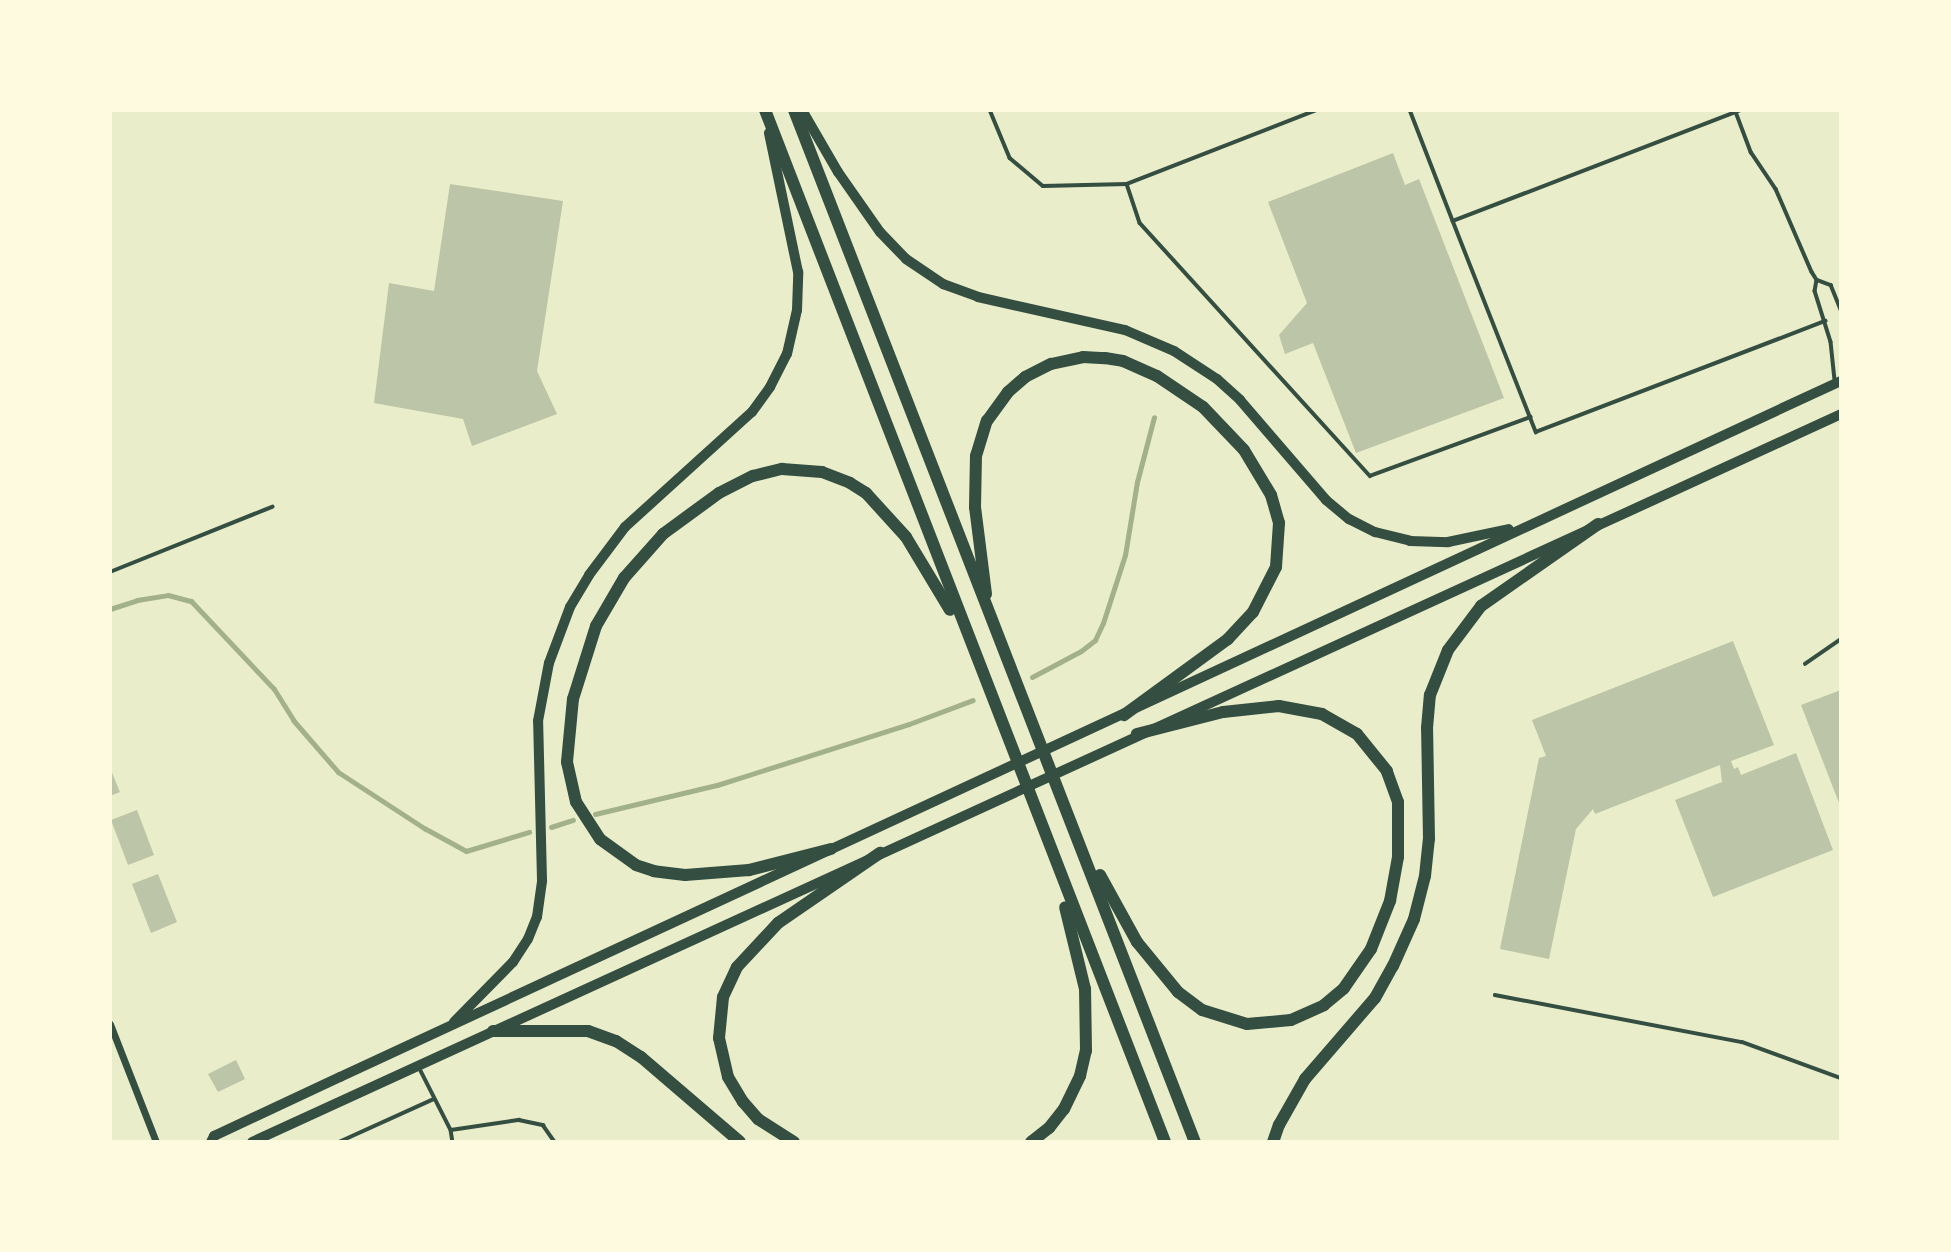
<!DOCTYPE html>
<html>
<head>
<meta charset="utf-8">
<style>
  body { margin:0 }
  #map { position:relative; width:1951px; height:1252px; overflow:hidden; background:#e9edc9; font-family:Mulish,sans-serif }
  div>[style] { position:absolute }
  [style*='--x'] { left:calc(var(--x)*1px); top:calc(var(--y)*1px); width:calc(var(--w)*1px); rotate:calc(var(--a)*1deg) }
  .stream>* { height:5px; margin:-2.5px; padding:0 2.5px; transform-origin:2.5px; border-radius:2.5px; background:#a3b18a }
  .building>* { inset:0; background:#bcc5a7 }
  .service>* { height:3.5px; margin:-1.75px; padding:0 1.75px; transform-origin:1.75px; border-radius:1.75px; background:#344e41 }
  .minor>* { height:7px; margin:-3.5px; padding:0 3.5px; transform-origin:3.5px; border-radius:3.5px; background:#344e41 }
  .primary>* { height:10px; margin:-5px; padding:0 5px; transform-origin:5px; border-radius:5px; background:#344e41 }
  .motorway>* { height:12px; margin:-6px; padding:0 6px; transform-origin:6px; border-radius:6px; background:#344e41 }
  span { translate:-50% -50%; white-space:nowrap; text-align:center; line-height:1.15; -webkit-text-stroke:6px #fefae0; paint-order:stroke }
  .frame { position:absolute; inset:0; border:112px solid #fefae0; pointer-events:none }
</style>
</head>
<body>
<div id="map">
  <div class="stream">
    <div style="--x:110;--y:609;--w:28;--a:-18"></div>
    <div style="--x:137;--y:600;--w:31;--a:-9"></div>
    <div style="--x:168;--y:595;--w:24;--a:15"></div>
    <div style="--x:191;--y:601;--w:121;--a:46.7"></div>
    <div style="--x:274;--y:689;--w:36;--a:58"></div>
    <div style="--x:293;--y:720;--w:69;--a:49.1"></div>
    <div style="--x:338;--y:772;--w:103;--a:33.1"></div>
    <div style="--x:424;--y:828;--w:48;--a:28.7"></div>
    <div style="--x:466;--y:851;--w:66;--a:-16.8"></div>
    <div style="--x:1032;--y:677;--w:55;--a:-28"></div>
    <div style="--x:1081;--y:651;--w:18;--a:-38"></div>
    <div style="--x:1095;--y:640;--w:19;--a:-65"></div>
    <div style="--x:1103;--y:623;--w:71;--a:-72.1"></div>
    <div style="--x:1125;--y:555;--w:74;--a:-80.7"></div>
    <div style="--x:1137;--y:482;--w:67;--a:-75.3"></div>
    <div style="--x:595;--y:814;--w:125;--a:-13.4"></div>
    <div style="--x:717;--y:785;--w:201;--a:-17.6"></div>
    <div style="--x:909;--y:724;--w:68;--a:-20.6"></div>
    <div style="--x:551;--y:827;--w:23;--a:-18"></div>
  </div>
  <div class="building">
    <div style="clip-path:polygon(1393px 153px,1405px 185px,1419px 179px,1504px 398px,1356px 453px,1313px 343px,1285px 354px,1279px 335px,1307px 303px,1268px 202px)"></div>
    <div style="clip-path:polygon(450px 184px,563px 201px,537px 371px,557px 414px,472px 446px,463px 419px,374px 403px,389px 283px,434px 291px)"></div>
    <div style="clip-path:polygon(1733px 641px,1774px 745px,1731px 761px,1734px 769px,1738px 767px,1741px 775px,1796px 753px,1833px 850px,1713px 897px,1675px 800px,1722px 782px,1720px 765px,1595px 814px,1593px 809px,1576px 829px,1549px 959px,1500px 949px,1539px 758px,1546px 756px,1532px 720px)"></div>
    <div style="clip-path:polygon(1841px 690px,1841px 808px,1801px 705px)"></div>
    <div style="clip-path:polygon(110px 768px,120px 792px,110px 796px)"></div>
    <div style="clip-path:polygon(137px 810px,154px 855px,128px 865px,111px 820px)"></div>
    <div style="clip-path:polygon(158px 874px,177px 922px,151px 933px,132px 884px)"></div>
    <div style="clip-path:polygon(236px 1060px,245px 1079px,218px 1092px,208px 1074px)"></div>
  </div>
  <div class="service">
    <div style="--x:990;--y:110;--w:52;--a:67.4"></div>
    <div style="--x:1010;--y:158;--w:43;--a:40.3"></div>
    <div style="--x:1043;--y:186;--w:84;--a:-1.4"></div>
    <div style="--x:1127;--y:184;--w:204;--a:-21.3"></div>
    <div style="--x:1410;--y:110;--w:119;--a:68.8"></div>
    <div style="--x:1453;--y:221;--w:309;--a:-21.1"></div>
    <div style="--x:1736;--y:112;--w:43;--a:69.4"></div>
    <div style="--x:1751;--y:152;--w:45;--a:56"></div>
    <div style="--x:1776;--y:189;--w:90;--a:66.6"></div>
    <div style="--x:1812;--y:272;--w:9;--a:58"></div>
    <div style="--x:1817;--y:280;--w:15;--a:20"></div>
    <div style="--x:1831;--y:285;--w:27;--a:68"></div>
    <div style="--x:1127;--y:184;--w:41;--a:71.6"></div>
    <div style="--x:1140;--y:223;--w:342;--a:47.7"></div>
    <div style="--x:1370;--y:476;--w:171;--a:-20.2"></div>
    <div style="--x:1453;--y:221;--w:227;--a:68.5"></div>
    <div style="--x:1536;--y:432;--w:310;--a:-21"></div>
    <div style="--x:1817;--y:280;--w:11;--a:100"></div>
    <div style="--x:1815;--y:291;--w:53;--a:72.6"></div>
    <div style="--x:1831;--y:342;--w:38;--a:84"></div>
    <div style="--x:110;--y:572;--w:175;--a:-21.9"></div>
    <div style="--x:1805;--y:664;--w:44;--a:-34.8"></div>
    <div style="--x:1495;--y:995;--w:251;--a:10.8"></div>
    <div style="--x:1742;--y:1042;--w:105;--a:20"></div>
    <div style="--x:419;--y:1067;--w:71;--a:63.1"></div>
    <div style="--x:451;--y:1130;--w:12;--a:81"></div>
    <div style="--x:451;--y:1130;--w:69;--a:-8.4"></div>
    <div style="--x:519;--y:1120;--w:25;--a:12"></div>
    <div style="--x:543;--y:1125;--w:21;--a:55"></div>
    <div style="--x:339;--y:1142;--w:104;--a:-24.4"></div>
  </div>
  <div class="minor">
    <div style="--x:110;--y:1024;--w:127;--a:68.7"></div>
  </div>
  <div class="primary">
    <div style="--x:802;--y:110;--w:72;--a:59.9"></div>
    <div style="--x:838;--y:172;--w:73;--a:55"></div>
    <div style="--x:880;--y:232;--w:37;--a:46"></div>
    <div style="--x:906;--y:259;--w:45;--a:34"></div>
    <div style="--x:943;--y:284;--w:37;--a:20"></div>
    <div style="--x:978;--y:297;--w:151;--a:12.7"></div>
    <div style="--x:1125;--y:330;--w:53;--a:23.2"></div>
    <div style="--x:1174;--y:351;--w:51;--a:33.1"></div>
    <div style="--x:1217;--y:379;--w:31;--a:42"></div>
    <div style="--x:1240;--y:400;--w:132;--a:49.3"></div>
    <div style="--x:1326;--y:500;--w:30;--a:40"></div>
    <div style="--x:1349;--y:519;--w:29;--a:27"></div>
    <div style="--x:1375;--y:532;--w:36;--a:14"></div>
    <div style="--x:1410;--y:541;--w:38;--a:2"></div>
    <div style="--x:1448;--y:542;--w:62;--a:-12"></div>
    <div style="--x:454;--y:1022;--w:84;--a:-45.5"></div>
    <div style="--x:513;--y:962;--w:27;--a:-57"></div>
    <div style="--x:528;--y:939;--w:24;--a:-68"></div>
    <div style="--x:537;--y:917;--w:37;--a:-82"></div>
    <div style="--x:542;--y:880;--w:159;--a:-91.4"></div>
    <div style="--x:538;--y:721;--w:59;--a:-79.3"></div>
    <div style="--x:549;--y:663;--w:60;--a:-69.4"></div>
    <div style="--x:570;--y:607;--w:37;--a:-59"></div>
    <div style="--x:589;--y:575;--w:60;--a:-53.1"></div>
    <div style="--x:625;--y:527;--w:171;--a:-42.2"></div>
    <div style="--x:752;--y:412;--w:31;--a:-54"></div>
    <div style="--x:770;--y:387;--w:37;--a:-63"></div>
    <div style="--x:787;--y:354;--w:45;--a:-77.2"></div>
    <div style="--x:797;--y:310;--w:38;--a:-88"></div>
    <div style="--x:798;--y:272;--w:142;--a:-101.8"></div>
    <div style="--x:211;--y:1142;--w:7;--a:-63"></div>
    <div style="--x:214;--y:1136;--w:139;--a:-25.1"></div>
    <div style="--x:340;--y:1077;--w:1655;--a:-24.88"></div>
    <div style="--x:252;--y:1142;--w:1748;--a:-24.61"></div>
  </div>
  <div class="motorway">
    <div style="--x:765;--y:110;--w:1107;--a:68.81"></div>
    <div style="--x:794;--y:110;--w:1107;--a:68.77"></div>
    <div style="--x:986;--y:594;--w:88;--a:-97.2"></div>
    <div style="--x:975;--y:507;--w:51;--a:-88.9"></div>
    <div style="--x:976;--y:456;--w:37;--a:-73"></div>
    <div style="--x:987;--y:421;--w:36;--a:-54"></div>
    <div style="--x:1008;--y:392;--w:23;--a:-41"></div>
    <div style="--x:1025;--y:377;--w:29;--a:-27"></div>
    <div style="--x:1051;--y:364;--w:33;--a:-12"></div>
    <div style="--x:1083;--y:357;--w:22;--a:3"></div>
    <div style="--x:1105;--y:358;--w:18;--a:9"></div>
    <div style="--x:1123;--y:361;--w:37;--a:24"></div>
    <div style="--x:1157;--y:376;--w:55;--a:34"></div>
    <div style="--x:1203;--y:407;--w:59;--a:46.4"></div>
    <div style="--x:1244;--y:450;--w:52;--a:59"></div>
    <div style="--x:1271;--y:495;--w:29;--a:74"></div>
    <div style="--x:1279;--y:523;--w:44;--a:93.9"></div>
    <div style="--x:1276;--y:567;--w:51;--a:117.1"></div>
    <div style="--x:1253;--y:612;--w:37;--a:133"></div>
    <div style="--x:1228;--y:639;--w:129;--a:143.8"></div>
    <div style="--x:831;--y:849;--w:85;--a:165.6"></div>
    <div style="--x:749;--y:870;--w:64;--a:175.5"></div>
    <div style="--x:685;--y:875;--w:31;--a:-173"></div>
    <div style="--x:654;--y:871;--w:19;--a:-162"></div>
    <div style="--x:636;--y:865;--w:44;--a:-144.2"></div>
    <div style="--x:600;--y:839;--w:44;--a:-123"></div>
    <div style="--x:576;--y:802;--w:41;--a:-102.7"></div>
    <div style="--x:567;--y:762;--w:63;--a:-84.6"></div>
    <div style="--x:573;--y:699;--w:77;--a:-72.5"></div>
    <div style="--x:596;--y:626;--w:56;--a:-59.7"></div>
    <div style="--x:624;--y:578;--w:59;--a:-48.4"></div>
    <div style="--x:663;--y:534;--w:69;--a:-36.2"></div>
    <div style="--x:719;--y:493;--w:38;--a:-27"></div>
    <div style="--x:753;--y:476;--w:30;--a:-14"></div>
    <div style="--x:782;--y:469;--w:40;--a:4.3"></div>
    <div style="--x:822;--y:472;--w:30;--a:21"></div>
    <div style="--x:850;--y:483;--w:19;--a:32"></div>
    <div style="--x:866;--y:493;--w:59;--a:47.7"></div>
    <div style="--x:906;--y:537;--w:85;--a:58.9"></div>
    <div style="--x:1100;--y:875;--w:77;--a:61.1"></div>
    <div style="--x:1137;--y:942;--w:65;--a:50.6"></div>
    <div style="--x:1178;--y:992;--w:30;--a:37"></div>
    <div style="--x:1202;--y:1010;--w:47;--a:17.3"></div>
    <div style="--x:1247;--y:1024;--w:44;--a:-5.2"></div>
    <div style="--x:1291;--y:1020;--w:36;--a:-24"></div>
    <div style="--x:1324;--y:1005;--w:26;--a:-40"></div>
    <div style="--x:1344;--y:988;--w:47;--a:-55.3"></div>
    <div style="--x:1371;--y:949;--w:52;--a:-68.4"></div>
    <div style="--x:1390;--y:901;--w:45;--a:-79.7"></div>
    <div style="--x:1398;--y:857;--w:55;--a:-90"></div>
    <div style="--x:1398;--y:802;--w:33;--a:-110"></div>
    <div style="--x:1387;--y:771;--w:48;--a:-129"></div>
    <div style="--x:1357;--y:734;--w:40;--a:-150.3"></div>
    <div style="--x:1322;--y:714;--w:44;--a:-169.5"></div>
    <div style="--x:1279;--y:706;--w:56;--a:173.9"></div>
    <div style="--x:1223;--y:712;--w:89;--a:165.7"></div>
    <div style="--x:493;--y:1031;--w:95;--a:0"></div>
    <div style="--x:588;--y:1031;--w:30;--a:20"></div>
    <div style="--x:616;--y:1041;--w:30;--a:33"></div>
    <div style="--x:641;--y:1057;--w:130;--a:40.6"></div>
    <div style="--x:794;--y:1142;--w:43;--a:-147.4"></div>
    <div style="--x:758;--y:1119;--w:23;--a:-131"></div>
    <div style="--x:743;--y:1102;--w:29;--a:-121"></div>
    <div style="--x:728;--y:1077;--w:40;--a:-103"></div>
    <div style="--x:719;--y:1038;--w:41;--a:-84.4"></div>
    <div style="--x:723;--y:997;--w:33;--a:-65"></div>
    <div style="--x:737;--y:967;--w:60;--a:-47"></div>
    <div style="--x:778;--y:923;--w:124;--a:-34.5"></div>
    <div style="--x:1031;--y:1142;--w:23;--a:-38"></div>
    <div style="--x:1049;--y:1128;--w:24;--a:-52"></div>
    <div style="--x:1064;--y:1109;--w:37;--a:-64"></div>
    <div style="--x:1080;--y:1076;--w:26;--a:-77"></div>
    <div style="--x:1086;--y:1051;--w:62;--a:-90.9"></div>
    <div style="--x:1085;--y:989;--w:84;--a:-103.7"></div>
    <div style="--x:1273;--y:1142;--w:18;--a:-71"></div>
    <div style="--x:1279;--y:1125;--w:53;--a:-60.5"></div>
    <div style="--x:1305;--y:1079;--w:107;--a:-49.2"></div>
    <div style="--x:1375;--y:998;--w:37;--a:-61"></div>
    <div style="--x:1393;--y:966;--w:51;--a:-65.9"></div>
    <div style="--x:1414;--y:919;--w:44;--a:-75.7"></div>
    <div style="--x:1425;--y:876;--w:37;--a:-84"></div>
    <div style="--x:1429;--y:839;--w:111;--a:-91"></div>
    <div style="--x:1427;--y:728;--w:33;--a:-85"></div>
    <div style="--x:1430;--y:695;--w:48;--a:-68.2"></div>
    <div style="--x:1448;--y:650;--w:55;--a:-53.1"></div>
    <div style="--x:1481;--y:606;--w:143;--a:-35"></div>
  </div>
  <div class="frame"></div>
</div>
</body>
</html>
